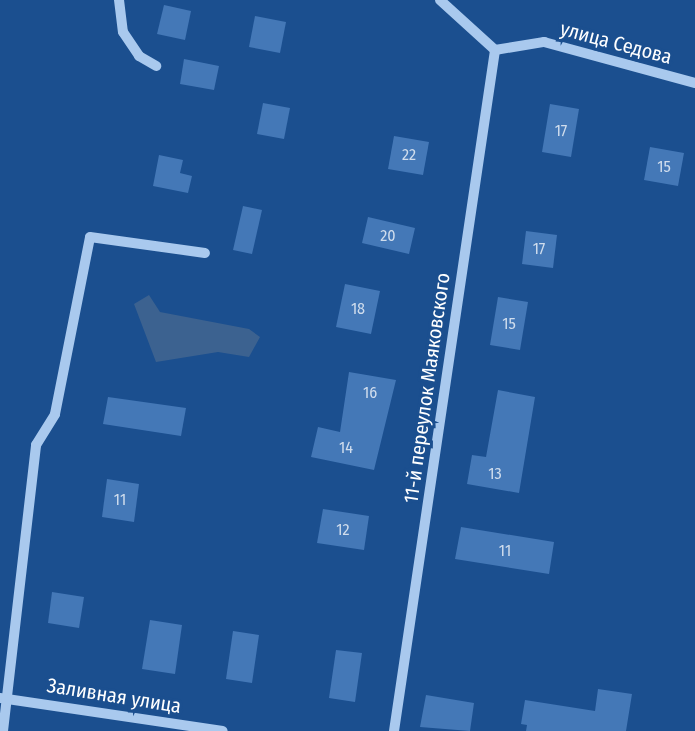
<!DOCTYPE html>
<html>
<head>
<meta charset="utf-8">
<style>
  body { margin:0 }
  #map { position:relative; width:695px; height:731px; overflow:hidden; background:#1b4f8f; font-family:"Fira Sans Condensed",sans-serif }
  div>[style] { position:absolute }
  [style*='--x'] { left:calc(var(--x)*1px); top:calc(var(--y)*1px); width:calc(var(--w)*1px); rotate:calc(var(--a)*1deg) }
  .water>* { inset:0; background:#3c6290 }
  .building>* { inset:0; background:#4478b7 }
  .minor>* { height:10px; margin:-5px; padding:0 5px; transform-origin:5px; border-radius:5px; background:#a9c9ee }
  span { translate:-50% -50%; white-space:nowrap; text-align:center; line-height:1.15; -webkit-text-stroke:6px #1b4f8f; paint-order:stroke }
  .number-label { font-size:16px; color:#d0dded }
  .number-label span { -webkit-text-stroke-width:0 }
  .street-label { font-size:20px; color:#fff }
</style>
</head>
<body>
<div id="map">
  <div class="water">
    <div style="clip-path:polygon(149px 295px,160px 312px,249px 329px,260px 337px,249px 357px,218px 352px,156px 362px,134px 304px)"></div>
  </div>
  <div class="building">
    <div style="clip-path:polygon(164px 5px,191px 11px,185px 40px,157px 34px)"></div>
    <div style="clip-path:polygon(255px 16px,286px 22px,280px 53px,249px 47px)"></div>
    <div style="clip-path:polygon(184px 59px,219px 66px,214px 90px,180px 84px)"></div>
    <div style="clip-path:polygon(263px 103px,290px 108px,284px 139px,257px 134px)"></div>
    <div style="clip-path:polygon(550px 104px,579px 109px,571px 157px,542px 152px)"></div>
    <div style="clip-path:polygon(394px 136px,429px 142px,423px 175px,388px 169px)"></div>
    <div style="clip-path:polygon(650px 147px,684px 153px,678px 186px,644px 180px)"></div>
    <div style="clip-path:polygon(159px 155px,183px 160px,180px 173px,192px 176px,188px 193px,153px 186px)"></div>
    <div style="clip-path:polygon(243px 206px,262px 210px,252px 254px,233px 250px)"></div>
    <div style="clip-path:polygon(368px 217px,415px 228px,409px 254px,362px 243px)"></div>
    <div style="clip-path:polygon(526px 231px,557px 235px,553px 268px,522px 264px)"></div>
    <div style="clip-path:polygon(345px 284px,380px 291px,371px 334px,336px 327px)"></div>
    <div style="clip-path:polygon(498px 297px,528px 302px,520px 350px,490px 345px)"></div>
    <div style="clip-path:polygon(349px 372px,396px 380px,374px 470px,311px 457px,318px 427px,340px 432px)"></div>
    <div style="clip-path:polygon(498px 390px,535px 397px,519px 493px,467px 484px,472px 455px,486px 457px)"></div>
    <div style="clip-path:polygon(108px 397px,186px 408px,181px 436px,103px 424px)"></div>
    <div style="clip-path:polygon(107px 479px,139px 484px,134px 522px,102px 517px)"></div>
    <div style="clip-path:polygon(323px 509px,369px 516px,364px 550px,317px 543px)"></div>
    <div style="clip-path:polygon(461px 527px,554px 542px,549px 574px,455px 559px)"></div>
    <div style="clip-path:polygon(52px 592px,84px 597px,79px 628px,48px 623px)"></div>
    <div style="clip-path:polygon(150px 620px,182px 625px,175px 674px,142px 669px)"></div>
    <div style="clip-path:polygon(233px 631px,259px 635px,252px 683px,226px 679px)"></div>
    <div style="clip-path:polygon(336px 650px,362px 653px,355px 702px,329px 698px)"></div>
    <div style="clip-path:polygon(598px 689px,632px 694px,626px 731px,526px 731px,527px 725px,521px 724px,525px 700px,595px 711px)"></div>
    <div style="clip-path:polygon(426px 695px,474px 703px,470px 731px,420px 727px)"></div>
  </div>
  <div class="minor">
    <div style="--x:119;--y:0;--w:32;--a:83"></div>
    <div style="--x:123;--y:32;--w:29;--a:56"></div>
    <div style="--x:139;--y:56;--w:20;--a:30"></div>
    <div style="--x:440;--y:0;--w:74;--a:42.3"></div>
    <div style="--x:495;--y:50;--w:50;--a:-9.3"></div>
    <div style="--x:544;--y:42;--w:156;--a:15.2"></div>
    <div style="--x:0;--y:698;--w:225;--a:8.4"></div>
    <div style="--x:3;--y:731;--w:288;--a:-83.4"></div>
    <div style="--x:36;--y:445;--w:36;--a:-58"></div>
    <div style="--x:55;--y:414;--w:180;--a:-78.8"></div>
    <div style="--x:90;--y:237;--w:116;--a:7.9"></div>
    <div style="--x:394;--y:731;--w:688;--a:-81.56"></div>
  </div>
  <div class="number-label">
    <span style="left:561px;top:131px">17</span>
    <span style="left:409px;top:155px">22</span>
    <span style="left:664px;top:167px">15</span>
    <span style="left:388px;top:236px">20</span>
    <span style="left:539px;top:249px">17</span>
    <span style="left:358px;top:309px">18</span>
    <span style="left:509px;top:324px">15</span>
    <span style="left:370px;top:393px">16</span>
    <span style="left:346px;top:448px">14</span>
    <span style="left:495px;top:474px">13</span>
    <span style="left:120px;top:500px">11</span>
    <span style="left:343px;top:530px">12</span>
    <span style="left:505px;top:551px">11</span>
  </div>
  <div class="street-label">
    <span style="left:616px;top:43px;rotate:15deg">улица Седова</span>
    <span style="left:427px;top:388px;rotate:-82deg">11-й переулок Маяковского</span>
    <span style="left:114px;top:696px;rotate:9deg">Заливная улица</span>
  </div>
</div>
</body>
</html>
